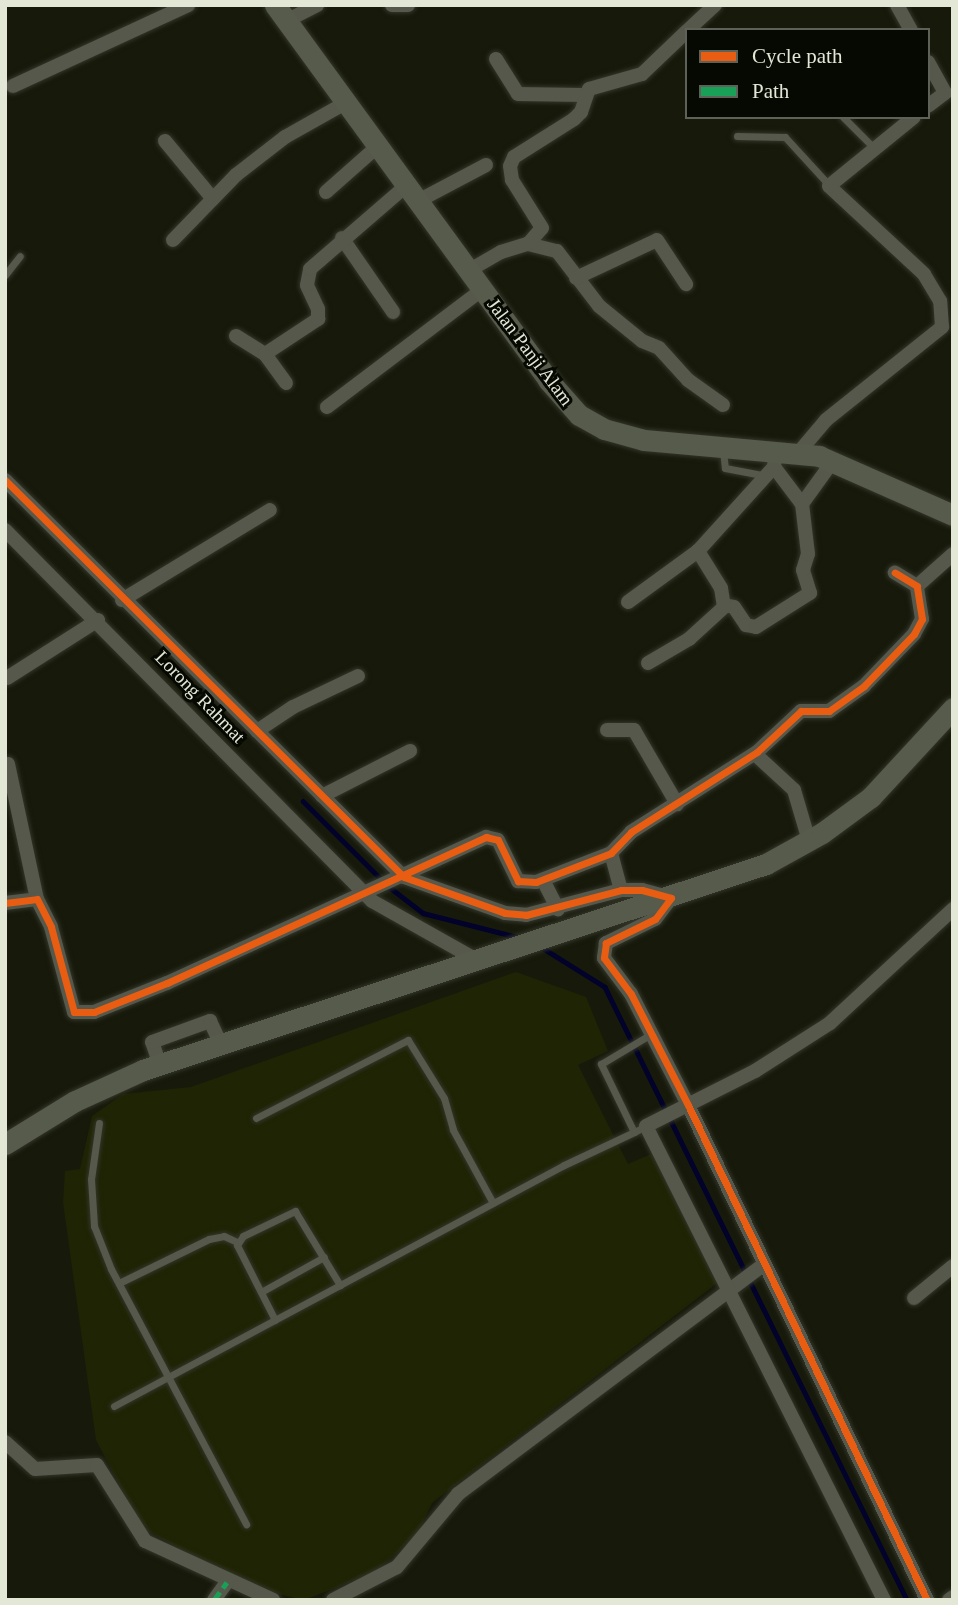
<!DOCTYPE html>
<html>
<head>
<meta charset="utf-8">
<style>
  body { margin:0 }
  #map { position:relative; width:958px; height:1605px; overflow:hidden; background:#171a0b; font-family:"Times New Roman",serif }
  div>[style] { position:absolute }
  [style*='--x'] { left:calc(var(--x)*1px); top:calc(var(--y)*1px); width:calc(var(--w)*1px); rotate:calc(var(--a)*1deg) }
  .built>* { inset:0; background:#1f2404 }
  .stream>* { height:4.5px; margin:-2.25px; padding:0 2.25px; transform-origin:2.25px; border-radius:2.25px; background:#02022a }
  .roads { filter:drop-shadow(0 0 2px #333529) drop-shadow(0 0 2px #333529) }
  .lane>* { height:7px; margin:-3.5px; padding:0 3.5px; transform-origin:3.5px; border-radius:3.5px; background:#55584b }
  .street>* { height:14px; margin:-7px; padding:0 7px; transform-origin:7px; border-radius:7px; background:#55584b }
  .secondary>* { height:21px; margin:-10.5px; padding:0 10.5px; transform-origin:10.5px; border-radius:10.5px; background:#575b4b }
  .quiet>* { height:5px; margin-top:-2.5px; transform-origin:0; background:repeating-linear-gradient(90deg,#1a9f57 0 10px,transparent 0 15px) }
  .cycleway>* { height:7px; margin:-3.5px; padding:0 3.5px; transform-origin:3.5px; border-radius:3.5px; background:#e95d12 }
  span { translate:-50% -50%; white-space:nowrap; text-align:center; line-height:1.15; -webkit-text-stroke:6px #060802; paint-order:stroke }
  .street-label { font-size:19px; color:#e2e7d6 }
  .frame { position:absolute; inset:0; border:7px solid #e2e7d6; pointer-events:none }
  .legend { position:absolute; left:685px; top:28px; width:245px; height:91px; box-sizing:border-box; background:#060802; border:2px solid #5e6157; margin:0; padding:9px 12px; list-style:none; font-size:21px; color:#e2e7d6 }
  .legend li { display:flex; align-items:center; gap:14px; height:35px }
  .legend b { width:35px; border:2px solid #5e6157 }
</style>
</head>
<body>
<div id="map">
  <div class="built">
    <div style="clip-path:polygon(516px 972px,586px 997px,608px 1051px,578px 1065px,628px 1164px,656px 1152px,717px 1283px,432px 1503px,418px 1533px,376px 1572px,304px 1600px,249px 1587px,142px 1528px,96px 1440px,63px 1202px,65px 1171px,80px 1169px,92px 1116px,123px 1094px,191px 1087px)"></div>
  </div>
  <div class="stream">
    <div style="--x:303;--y:801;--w:112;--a:45"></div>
    <div style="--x:388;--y:886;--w:44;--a:37.6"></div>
    <div style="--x:423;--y:913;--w:101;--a:14.3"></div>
    <div style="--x:541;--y:947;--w:75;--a:32"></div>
    <div style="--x:605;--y:987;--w:683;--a:63.77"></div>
  </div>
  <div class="roads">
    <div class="lane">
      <div style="--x:843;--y:117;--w:44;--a:45"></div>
      <div style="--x:737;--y:136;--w:48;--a:1.2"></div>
      <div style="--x:785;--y:137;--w:65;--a:47.5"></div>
      <div style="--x:5;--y:275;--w:24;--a:-52"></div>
      <div style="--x:723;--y:450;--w:18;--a:84"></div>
      <div style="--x:725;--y:468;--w:43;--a:10.8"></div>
      <div style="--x:256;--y:1118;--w:171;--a:-27.2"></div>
      <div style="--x:408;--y:1040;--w:68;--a:58.2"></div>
      <div style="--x:444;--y:1098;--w:33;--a:74"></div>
      <div style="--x:453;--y:1130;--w:83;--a:61.3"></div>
      <div style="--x:99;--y:1123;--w:57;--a:98.1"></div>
      <div style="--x:91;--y:1179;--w:47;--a:86.3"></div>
      <div style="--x:94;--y:1226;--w:46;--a:68.4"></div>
      <div style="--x:111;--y:1269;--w:289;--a:62.1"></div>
      <div style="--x:646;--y:1126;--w:13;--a:153"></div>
      <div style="--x:634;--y:1132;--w:76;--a:-115.9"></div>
      <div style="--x:601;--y:1064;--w:58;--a:-31"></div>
      <div style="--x:119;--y:1283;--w:100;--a:-26.1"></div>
      <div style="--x:209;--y:1239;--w:15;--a:-11"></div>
      <div style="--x:224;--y:1236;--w:14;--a:25"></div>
      <div style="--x:261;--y:1292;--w:72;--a:-29.1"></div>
      <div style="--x:275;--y:1320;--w:84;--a:-116.9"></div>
      <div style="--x:237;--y:1245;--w:11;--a:-56"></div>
      <div style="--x:243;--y:1236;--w:58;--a:-25.7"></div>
      <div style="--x:295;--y:1211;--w:87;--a:58.7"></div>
      <div style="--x:114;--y:1406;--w:510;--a:-28.17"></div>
      <div style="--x:564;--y:1165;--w:77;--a:-25.2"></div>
    </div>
    <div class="street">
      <div style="--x:392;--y:5;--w:16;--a:0"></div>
      <div style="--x:897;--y:5;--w:29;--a:61"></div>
      <div style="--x:286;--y:21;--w:35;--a:-27"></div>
      <div style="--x:688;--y:30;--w:37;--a:-43"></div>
      <div style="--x:496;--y:59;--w:41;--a:57.8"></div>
      <div style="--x:518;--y:94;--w:66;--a:0.9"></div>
      <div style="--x:928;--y:62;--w:35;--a:61"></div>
      <div style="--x:945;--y:93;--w:21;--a:143"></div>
      <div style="--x:13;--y:86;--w:193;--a:-24.8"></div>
      <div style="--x:165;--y:141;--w:75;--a:50.4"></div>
      <div style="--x:326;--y:192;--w:69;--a:-41.5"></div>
      <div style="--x:418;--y:201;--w:77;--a:-27.9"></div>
      <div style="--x:342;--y:238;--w:90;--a:55.4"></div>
      <div style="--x:173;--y:240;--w:91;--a:-45.9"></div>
      <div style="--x:236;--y:175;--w:62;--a:-37.8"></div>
      <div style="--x:285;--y:137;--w:71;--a:-29.4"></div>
      <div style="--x:528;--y:244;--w:30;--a:14"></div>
      <div style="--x:557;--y:251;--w:69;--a:52.6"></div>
      <div style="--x:599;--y:306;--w:55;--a:39.1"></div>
      <div style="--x:642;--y:341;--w:18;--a:22"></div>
      <div style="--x:659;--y:348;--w:43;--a:47.8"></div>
      <div style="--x:688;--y:380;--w:43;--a:35.5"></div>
      <div style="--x:468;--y:271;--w:38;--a:-30"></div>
      <div style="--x:501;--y:252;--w:28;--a:-17"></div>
      <div style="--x:528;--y:244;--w:21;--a:-49"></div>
      <div style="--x:542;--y:228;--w:57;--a:-122"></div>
      <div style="--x:512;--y:180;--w:14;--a:-98"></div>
      <div style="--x:510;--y:166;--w:10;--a:-66"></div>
      <div style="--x:514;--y:157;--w:71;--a:-32.3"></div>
      <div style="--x:574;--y:119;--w:10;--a:-45"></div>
      <div style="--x:581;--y:112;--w:24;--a:-71"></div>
      <div style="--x:589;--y:89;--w:55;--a:-15.8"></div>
      <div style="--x:642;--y:74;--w:62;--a:-43.7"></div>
      <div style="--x:576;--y:278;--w:89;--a:-25.1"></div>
      <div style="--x:657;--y:240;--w:53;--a:56.6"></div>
      <div style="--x:236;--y:336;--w:34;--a:32"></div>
      <div style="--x:286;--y:383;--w:36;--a:-126"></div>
      <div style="--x:265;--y:354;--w:64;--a:-33.4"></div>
      <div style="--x:318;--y:319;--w:10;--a:-90"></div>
      <div style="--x:318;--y:309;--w:26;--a:-115"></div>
      <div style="--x:307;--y:285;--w:16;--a:-79"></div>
      <div style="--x:310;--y:269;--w:128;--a:-40.9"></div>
      <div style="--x:327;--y:407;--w:196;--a:-37.1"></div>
      <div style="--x:799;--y:452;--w:42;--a:-49.8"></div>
      <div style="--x:826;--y:420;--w:149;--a:-38.7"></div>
      <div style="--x:942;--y:327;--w:26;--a:-94"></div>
      <div style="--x:940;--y:301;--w:31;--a:-121"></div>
      <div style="--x:924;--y:274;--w:129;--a:-137.2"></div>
      <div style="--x:829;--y:186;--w:109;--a:-39.1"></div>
      <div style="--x:5;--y:480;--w:563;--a:44.86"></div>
      <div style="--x:404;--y:877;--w:107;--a:19.6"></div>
      <div style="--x:505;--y:913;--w:21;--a:5"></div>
      <div style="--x:526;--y:915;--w:98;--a:-14.7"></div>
      <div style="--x:621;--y:890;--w:21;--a:0"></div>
      <div style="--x:642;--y:890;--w:30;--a:15"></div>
      <div style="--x:671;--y:898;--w:26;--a:127"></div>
      <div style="--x:655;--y:919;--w:55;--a:153.9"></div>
      <div style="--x:606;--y:943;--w:15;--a:98"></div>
      <div style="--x:604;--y:958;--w:45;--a:53.1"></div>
      <div style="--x:631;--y:994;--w:125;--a:62.8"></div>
      <div style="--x:688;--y:1105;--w:550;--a:64.23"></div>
      <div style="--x:802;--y:504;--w:53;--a:-54.2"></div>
      <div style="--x:5;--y:530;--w:522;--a:45.31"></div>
      <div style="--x:372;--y:901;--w:118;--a:29.4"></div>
      <div style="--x:917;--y:586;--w:48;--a:-41.6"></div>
      <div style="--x:122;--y:600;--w:173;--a:-31.3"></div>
      <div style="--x:628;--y:602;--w:87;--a:-36.1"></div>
      <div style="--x:698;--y:551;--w:113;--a:-47.9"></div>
      <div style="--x:774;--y:467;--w:9;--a:-84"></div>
      <div style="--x:724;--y:605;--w:10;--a:11"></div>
      <div style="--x:734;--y:607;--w:22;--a:56"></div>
      <div style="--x:746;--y:625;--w:10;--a:11"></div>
      <div style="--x:756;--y:627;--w:64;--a:-32.2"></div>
      <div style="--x:810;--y:593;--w:24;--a:-107"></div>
      <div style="--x:803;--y:570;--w:17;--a:-73"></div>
      <div style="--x:808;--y:554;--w:50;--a:-96.8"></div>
      <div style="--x:802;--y:504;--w:46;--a:-127.1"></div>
      <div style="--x:648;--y:663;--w:48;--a:-30.3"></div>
      <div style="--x:689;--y:639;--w:47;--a:-42.4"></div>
      <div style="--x:724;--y:607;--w:19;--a:-99"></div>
      <div style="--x:721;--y:588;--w:44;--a:-121.9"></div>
      <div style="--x:7;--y:678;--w:108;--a:-32.5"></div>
      <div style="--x:607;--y:730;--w:27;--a:0"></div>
      <div style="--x:634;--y:730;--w:86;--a:59.8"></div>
      <div style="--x:257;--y:731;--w:43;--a:-33.7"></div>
      <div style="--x:293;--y:707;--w:72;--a:-25.5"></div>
      <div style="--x:755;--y:754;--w:53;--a:42.7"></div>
      <div style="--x:794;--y:790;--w:53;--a:73.6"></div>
      <div style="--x:8;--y:764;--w:138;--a:77.9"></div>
      <div style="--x:322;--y:796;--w:99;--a:-27.1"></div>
      <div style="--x:611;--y:853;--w:38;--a:75"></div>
      <div style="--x:543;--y:880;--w:33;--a:63"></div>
      <div style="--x:5;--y:903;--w:32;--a:-7"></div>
      <div style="--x:37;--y:899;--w:31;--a:63"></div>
      <div style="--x:51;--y:927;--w:88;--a:74.9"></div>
      <div style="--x:74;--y:1012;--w:20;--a:0"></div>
      <div style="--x:94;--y:1012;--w:79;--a:-21.7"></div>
      <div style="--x:167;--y:983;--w:351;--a:-24.6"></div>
      <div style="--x:486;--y:837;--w:12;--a:14"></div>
      <div style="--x:498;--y:840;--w:46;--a:64"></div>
      <div style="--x:518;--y:881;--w:18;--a:3"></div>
      <div style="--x:536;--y:882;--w:80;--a:-21.1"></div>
      <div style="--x:611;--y:853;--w:29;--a:-46"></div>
      <div style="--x:631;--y:832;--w:149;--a:-32.4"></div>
      <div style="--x:757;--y:752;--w:60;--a:-43"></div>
      <div style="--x:801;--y:711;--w:28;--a:0"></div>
      <div style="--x:829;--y:711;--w:43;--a:-35.5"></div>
      <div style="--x:864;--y:686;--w:72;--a:-46.1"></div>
      <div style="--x:914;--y:634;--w:17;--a:-62"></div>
      <div style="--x:922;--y:619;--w:33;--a:-99"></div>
      <div style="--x:917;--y:586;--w:26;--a:-149"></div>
      <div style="--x:160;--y:1065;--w:24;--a:-109"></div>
      <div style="--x:152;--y:1042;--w:62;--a:-19.9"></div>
      <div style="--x:210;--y:1021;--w:26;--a:65"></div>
      <div style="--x:914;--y:1298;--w:50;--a:-39.4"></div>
      <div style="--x:5;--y:1442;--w:40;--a:42"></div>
      <div style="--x:35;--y:1469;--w:62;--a:-3.7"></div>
      <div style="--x:97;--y:1465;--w:90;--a:57.7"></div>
      <div style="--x:145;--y:1541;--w:141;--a:24.7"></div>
      <div style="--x:214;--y:1600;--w:22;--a:-54"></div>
      <div style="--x:333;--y:1600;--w:72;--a:-27.3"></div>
      <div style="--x:397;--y:1567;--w:95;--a:-50.1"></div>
      <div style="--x:458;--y:1494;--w:383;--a:-36.9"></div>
      <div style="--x:884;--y:1600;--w:530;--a:-116.66"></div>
      <div style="--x:646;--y:1126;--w:122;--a:-26.8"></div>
      <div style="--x:755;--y:1071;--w:89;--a:-32.6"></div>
      <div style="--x:830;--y:1023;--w:168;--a:-42.8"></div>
      <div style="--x:949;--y:1600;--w:5;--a:-37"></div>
    </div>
    <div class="secondary">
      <div style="--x:275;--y:5;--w:464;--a:53.9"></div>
      <div style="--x:548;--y:380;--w:47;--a:48.5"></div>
      <div style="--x:579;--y:415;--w:29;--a:29"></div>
      <div style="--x:604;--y:429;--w:41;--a:15.4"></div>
      <div style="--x:644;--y:440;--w:176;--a:5.2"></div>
      <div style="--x:819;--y:456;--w:146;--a:23.8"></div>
      <div style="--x:5;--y:1144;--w:82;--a:-31.6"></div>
      <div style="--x:75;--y:1101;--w:75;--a:-24.5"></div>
      <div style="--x:143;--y:1070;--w:656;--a:-18.3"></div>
      <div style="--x:766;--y:864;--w:64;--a:-29"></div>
      <div style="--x:822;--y:833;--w:61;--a:-36.3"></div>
      <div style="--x:871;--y:797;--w:121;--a:-47.3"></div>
    </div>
  </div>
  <div class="quiet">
    <div style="--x:214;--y:1600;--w:22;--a:-54"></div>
  </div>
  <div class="cycleway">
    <div style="--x:5;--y:480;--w:563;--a:44.86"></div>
    <div style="--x:404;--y:877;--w:107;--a:19.6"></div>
    <div style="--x:505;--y:913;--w:21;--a:5"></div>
    <div style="--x:526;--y:915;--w:98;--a:-14.7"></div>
    <div style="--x:621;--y:890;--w:21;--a:0"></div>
    <div style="--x:642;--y:890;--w:30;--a:15"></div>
    <div style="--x:671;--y:898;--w:26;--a:127"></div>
    <div style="--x:655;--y:919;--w:55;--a:153.9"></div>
    <div style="--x:606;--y:943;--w:15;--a:98"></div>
    <div style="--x:604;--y:958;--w:45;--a:53.1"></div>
    <div style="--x:631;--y:994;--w:125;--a:62.8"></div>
    <div style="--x:688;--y:1105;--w:550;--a:64.23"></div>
    <div style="--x:5;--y:903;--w:32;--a:-7"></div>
    <div style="--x:37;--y:899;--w:31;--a:63"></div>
    <div style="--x:51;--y:927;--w:88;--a:74.9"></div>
    <div style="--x:74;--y:1012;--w:20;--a:0"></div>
    <div style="--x:94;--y:1012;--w:79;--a:-21.7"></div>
    <div style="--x:167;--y:983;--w:351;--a:-24.6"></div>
    <div style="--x:486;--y:837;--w:12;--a:14"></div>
    <div style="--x:498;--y:840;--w:46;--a:64"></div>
    <div style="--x:518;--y:881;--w:18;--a:3"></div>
    <div style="--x:536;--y:882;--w:80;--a:-21.1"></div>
    <div style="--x:611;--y:853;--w:29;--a:-46"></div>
    <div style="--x:631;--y:832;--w:149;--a:-32.4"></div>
    <div style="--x:757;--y:752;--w:60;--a:-43"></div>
    <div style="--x:801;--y:711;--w:28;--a:0"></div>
    <div style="--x:829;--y:711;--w:43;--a:-35.5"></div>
    <div style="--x:864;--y:686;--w:72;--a:-46.1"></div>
    <div style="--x:914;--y:634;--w:17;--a:-62"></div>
    <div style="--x:922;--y:619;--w:33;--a:-99"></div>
    <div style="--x:917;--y:586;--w:26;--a:-149"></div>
  </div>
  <div class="street-label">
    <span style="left:530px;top:352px;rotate:53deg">Jalan Panji Alam</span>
    <span style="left:200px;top:697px;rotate:46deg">Lorong Rahmat</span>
  </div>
  <div class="frame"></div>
  <ul class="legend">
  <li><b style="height:9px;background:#e95d12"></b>Cycle path</li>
  <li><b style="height:9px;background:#1a9f57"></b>Path</li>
  </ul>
</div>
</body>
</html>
